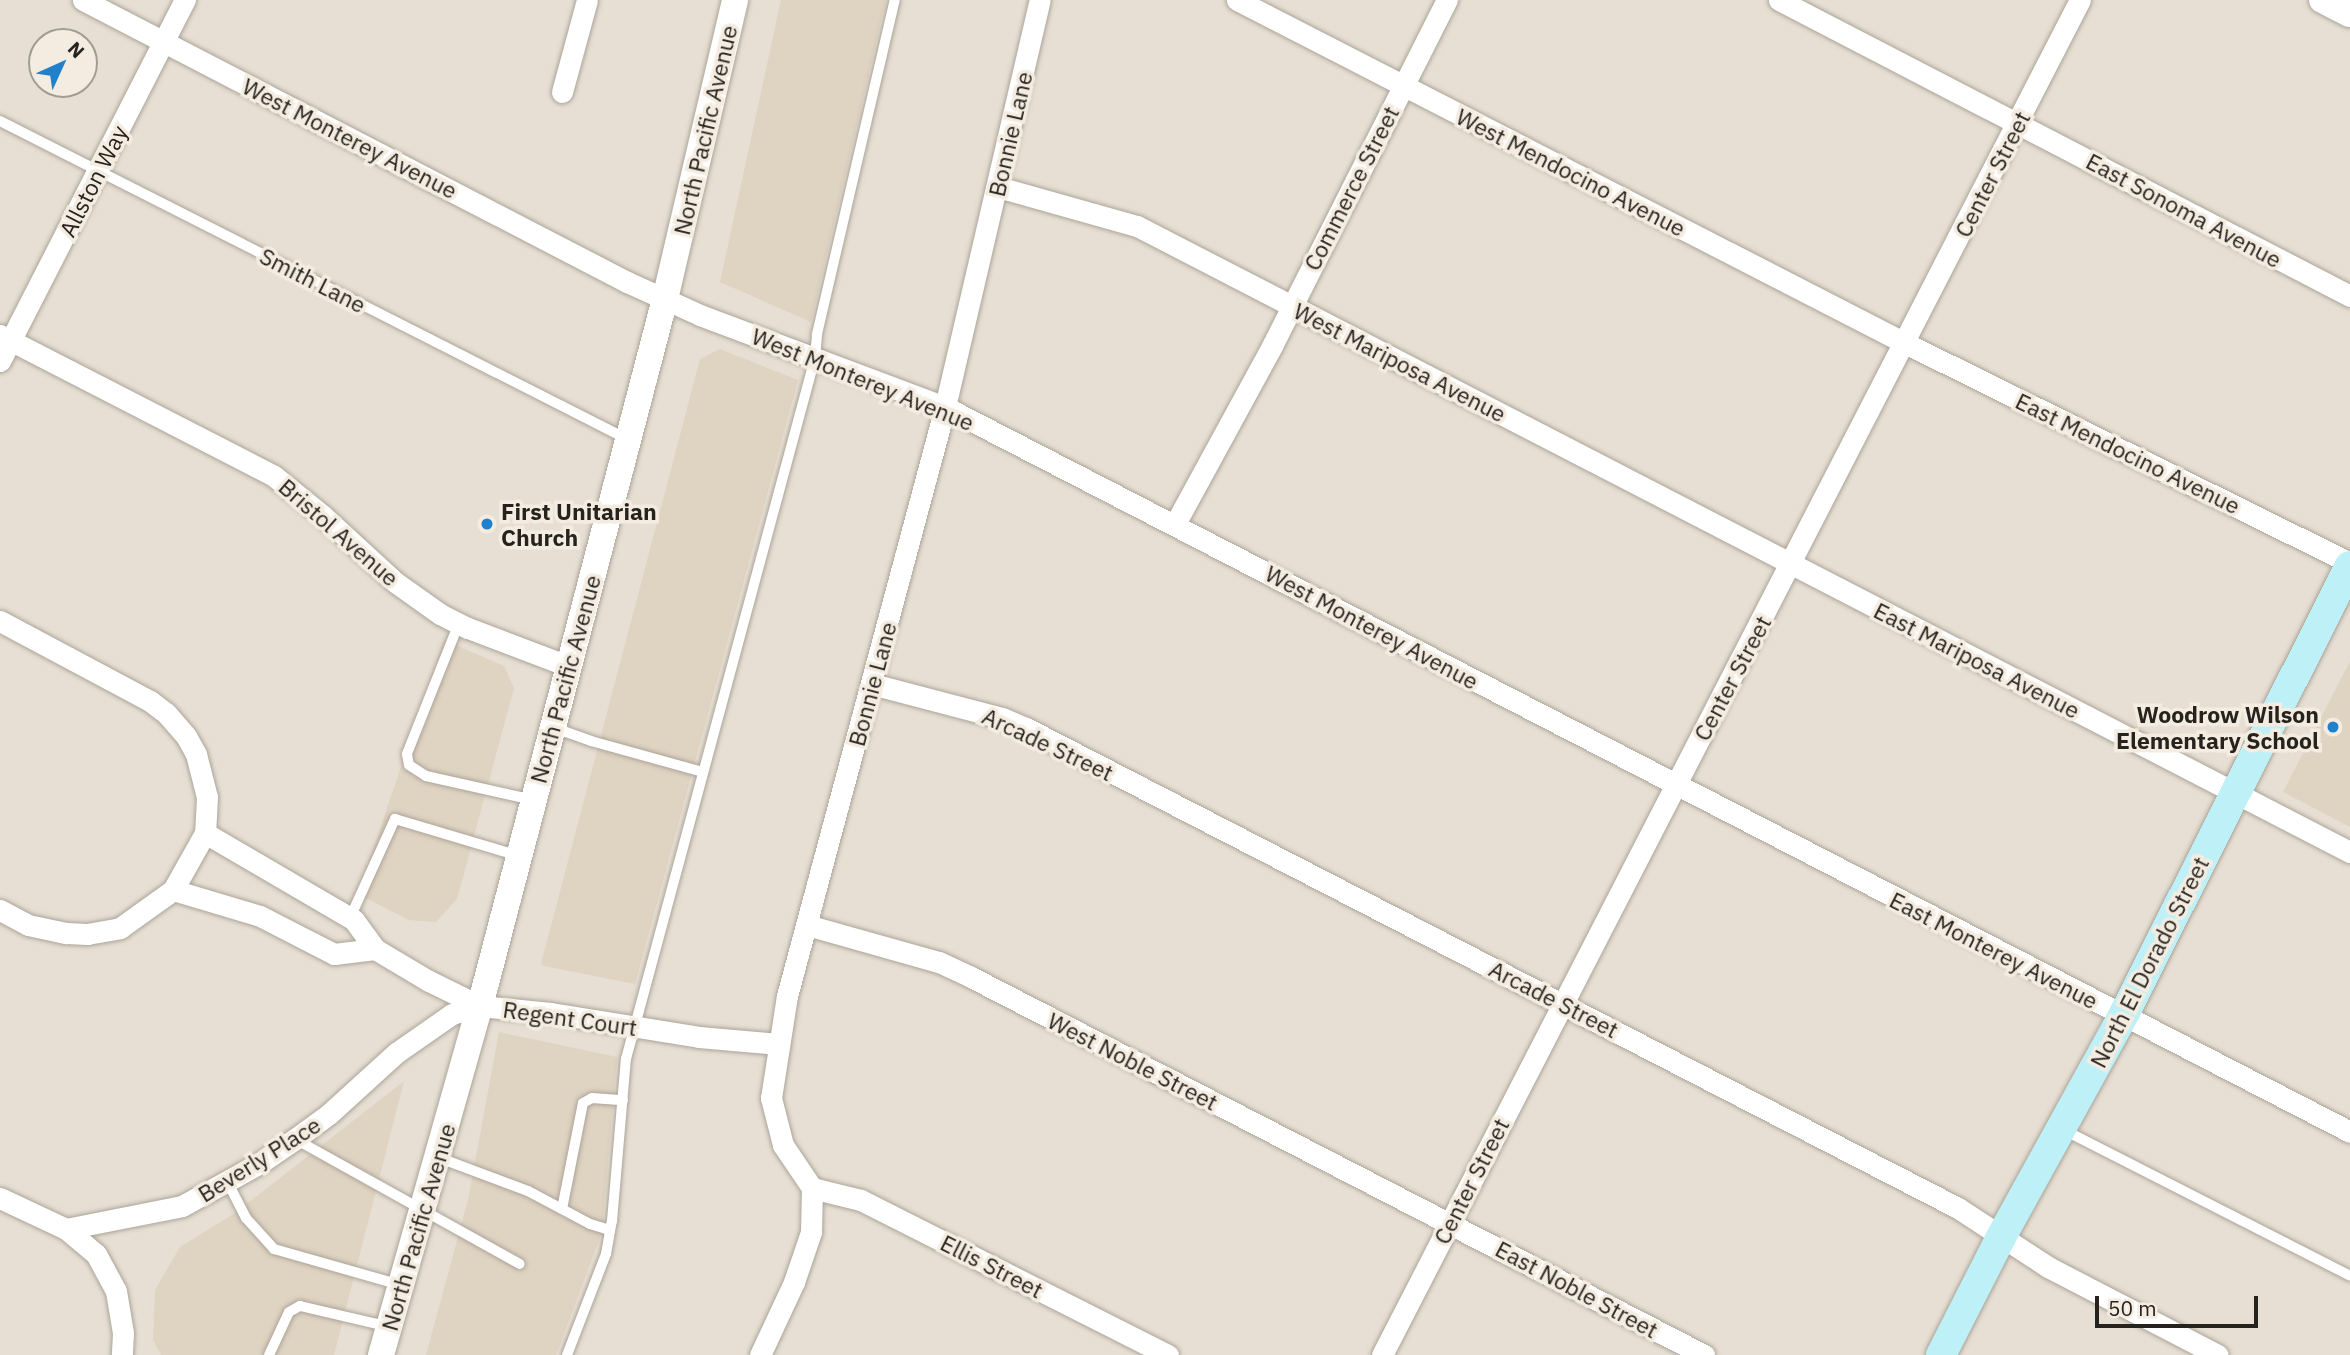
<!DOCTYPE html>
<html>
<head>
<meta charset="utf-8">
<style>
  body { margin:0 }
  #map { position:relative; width:2350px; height:1355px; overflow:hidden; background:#e7dfd3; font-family:"IBM Plex Sans",sans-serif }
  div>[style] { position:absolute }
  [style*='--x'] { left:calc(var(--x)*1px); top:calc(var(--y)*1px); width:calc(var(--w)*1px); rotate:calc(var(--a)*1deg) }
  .built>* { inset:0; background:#dfd3c1 }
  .roads { filter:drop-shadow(0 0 2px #aca499) drop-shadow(0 0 2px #aca499) }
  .service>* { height:10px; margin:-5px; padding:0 5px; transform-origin:5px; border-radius:5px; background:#fff }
  .minor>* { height:21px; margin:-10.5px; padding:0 10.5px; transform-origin:10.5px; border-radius:10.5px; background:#fff }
  .tertiary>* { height:26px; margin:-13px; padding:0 13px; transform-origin:13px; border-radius:13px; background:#fff }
  .secondary>* { height:30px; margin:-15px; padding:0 15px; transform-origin:15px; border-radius:15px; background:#bef0f7 }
  .dots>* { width:19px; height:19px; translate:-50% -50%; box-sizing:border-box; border:4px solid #f4ece0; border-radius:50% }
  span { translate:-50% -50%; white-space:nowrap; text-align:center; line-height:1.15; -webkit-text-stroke:7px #f4ece0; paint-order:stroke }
  .street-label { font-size:23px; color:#26231f }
  .poi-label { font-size:23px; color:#26231f; font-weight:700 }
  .left { translate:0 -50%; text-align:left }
  .right { translate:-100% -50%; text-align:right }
  .north { position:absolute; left:28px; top:28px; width:70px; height:70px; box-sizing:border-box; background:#f4ece0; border:2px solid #a29c93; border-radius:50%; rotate:45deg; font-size:19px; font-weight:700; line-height:28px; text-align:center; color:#26231f }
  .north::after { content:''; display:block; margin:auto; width:24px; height:32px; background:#2080cc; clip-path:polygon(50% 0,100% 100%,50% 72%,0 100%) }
  .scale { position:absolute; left:2095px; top:1296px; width:163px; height:32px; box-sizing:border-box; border:4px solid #26231f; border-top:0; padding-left:9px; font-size:21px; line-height:24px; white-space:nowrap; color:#26231f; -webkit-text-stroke:5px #f4ece0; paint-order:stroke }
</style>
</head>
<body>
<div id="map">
  <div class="built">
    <div style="clip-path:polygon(781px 0,886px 0,811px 322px,720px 282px)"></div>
    <div style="clip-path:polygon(720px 349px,798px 380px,635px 984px,544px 966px,541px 964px,700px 359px)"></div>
    <div style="clip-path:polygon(444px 640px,504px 666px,514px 688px,457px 899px,436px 922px,409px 920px,358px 894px)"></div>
    <div style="clip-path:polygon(2350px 661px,2350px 827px,2283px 792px)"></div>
    <div style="clip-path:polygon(499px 1032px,617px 1057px,602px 1232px,556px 1355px,426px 1355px,468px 1200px)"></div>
    <div style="clip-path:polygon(404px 1081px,334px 1355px,161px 1355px,153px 1340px,155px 1290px,180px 1247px,235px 1213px)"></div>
  </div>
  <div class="roads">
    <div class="service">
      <div style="--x:0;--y:121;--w:703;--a:26.89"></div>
      <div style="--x:459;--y:623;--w:141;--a:111.7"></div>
      <div style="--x:407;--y:754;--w:11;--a:80"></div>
      <div style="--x:409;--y:765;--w:20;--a:33"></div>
      <div style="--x:426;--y:776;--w:110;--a:12.6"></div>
      <div style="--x:552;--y:727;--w:41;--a:19.7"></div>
      <div style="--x:591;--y:741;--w:116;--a:15.5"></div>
      <div style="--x:350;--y:918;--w:109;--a:-65.6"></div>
      <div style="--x:395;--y:819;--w:129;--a:16.6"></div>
      <div style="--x:2062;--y:1129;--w:323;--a:27"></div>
      <div style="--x:295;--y:1139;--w:257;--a:29.1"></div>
      <div style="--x:437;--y:1157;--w:97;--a:20.5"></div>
      <div style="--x:528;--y:1191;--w:70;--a:28"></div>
      <div style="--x:590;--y:1224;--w:21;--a:17"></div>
      <div style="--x:227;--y:1181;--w:42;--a:62.8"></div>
      <div style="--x:246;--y:1218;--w:42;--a:47.9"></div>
      <div style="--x:274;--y:1249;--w:131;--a:15.9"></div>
      <div style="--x:562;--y:1209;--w:108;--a:-78.8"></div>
      <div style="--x:583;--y:1103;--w:10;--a:-29"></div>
      <div style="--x:592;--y:1098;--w:31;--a:4"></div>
      <div style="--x:269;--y:1355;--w:47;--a:-65.1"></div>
      <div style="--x:289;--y:1312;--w:13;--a:-29"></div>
      <div style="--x:300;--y:1306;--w:92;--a:13.1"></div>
      <div style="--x:567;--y:1355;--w:108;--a:-68.9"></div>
      <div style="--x:606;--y:1254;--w:34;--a:-80"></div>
      <div style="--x:612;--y:1221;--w:163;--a:-85.1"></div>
      <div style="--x:626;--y:1059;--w:726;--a:-74.91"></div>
      <div style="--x:815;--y:358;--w:24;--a:-85"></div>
      <div style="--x:817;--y:334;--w:343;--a:-76.9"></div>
    </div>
    <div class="minor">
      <div style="--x:83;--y:0;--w:613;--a:27.4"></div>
      <div style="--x:627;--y:282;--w:80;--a:24.3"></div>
      <div style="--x:700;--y:315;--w:262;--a:20.6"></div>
      <div style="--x:945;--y:407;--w:1581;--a:27.29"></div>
      <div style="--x:1237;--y:0;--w:751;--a:27.18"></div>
      <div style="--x:1905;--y:343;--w:496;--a:26.3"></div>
      <div style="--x:1779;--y:0;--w:643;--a:27.4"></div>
      <div style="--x:562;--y:92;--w:95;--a:-74.8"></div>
      <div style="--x:998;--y:187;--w:144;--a:15.7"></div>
      <div style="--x:1137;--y:226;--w:1365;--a:27.3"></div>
      <div style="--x:0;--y:335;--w:308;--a:27.2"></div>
      <div style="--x:274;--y:476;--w:62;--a:39.1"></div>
      <div style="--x:322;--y:515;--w:99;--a:42.5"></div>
      <div style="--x:395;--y:582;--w:55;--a:35.4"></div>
      <div style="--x:440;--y:614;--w:31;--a:27"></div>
      <div style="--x:468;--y:628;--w:107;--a:20.8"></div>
      <div style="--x:0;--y:361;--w:406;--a:-62.9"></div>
      <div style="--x:1175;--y:524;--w:205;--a:-61.4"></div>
      <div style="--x:1273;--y:344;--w:386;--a:-63.2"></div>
      <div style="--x:0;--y:621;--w:170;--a:28.1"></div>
      <div style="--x:150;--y:701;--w:20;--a:37"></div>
      <div style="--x:166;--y:713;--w:30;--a:49"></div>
      <div style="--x:186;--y:736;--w:21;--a:61"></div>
      <div style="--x:196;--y:754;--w:44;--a:75.7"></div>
      <div style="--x:207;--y:797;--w:36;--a:93"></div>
      <div style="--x:872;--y:684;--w:134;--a:14.7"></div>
      <div style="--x:1002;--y:718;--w:26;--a:23"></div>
      <div style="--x:1026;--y:728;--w:1048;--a:27.25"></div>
      <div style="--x:1958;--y:1208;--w:108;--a:33.2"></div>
      <div style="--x:2048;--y:1267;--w:191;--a:27.4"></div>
      <div style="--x:173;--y:890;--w:91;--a:16.6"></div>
      <div style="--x:260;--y:916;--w:83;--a:27.2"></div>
      <div style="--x:334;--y:954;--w:41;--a:-7"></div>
      <div style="--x:375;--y:949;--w:36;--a:-126"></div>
      <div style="--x:354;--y:920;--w:173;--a:-149.7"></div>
      <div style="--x:0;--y:910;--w:32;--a:28"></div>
      <div style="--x:28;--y:925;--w:39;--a:12"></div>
      <div style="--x:66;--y:933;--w:21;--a:3"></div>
      <div style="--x:87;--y:934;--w:34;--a:-10"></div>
      <div style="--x:120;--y:928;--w:65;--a:-35.6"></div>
      <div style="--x:173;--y:890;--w:65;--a:-60.7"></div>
      <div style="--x:807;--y:925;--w:137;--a:15.7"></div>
      <div style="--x:939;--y:962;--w:35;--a:25"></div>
      <div style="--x:971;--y:977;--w:825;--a:27.28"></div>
      <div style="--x:375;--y:949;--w:63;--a:30.7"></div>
      <div style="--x:429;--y:981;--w:57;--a:26.1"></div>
      <div style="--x:480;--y:1006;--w:71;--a:5.6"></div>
      <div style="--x:551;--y:1013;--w:150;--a:9.2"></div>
      <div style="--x:699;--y:1037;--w:80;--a:5"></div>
      <div style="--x:812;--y:1188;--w:50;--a:13.8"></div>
      <div style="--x:861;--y:1200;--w:344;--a:26.8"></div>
      <div style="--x:0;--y:1198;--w:73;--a:25.2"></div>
      <div style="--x:66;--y:1229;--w:39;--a:40"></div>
      <div style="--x:96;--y:1254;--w:42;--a:61.6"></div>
      <div style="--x:116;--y:1291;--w:43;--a:80.5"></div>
      <div style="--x:123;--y:1333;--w:22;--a:93"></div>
      <div style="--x:66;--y:1229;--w:118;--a:-11.2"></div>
      <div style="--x:182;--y:1206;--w:89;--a:-28.9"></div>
      <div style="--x:260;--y:1163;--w:42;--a:-34.4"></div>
      <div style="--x:295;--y:1139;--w:42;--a:-36.3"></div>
      <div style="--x:329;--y:1114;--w:91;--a:-42.3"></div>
      <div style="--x:396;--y:1053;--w:68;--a:-34.9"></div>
      <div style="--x:452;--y:1014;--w:29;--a:-16"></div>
      <div style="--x:760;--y:1355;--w:81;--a:-65"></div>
      <div style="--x:794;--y:1282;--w:53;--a:-71.2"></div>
      <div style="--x:811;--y:1232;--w:44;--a:-88.7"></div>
      <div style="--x:812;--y:1188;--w:52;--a:-124"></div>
      <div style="--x:783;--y:1145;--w:49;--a:-104.3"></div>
      <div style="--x:771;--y:1098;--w:103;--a:-81.1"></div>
      <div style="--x:787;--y:996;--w:610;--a:-74.98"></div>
      <div style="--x:945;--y:407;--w:418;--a:-76.9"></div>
      <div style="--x:1382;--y:1355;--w:1524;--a:-62.75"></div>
    </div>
    <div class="tertiary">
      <div style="--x:2322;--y:0;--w:31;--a:27"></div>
      <div style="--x:381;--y:1355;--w:363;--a:-74.2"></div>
      <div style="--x:480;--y:1006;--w:731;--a:-75.34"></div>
      <div style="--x:665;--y:299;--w:307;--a:-76.8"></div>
    </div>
    <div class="secondary">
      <div style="--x:1941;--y:1355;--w:132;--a:-63"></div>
      <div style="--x:2001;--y:1237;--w:252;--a:-61.1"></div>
      <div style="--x:2123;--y:1016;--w:504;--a:-63.23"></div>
    </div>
  </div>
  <div class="dots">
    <div style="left:487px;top:524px;background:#2080cc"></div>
    <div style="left:2333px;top:727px;background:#2080cc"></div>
  </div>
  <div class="street-label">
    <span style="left:705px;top:130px;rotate:-77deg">North Pacific Avenue</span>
    <span style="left:1010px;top:134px;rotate:-77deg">Bonnie Lane</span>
    <span style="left:350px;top:138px;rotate:27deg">West Monterey Avenue</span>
    <span style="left:1571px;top:172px;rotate:27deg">West Mendocino Avenue</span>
    <span style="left:1992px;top:174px;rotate:-63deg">Center Street</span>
    <span style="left:93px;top:181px;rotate:-63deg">Allston Way</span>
    <span style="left:1351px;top:188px;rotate:-63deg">Commerce Street</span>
    <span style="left:2184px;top:210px;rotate:28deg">East Sonoma Avenue</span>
    <span style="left:313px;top:280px;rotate:27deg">Smith Lane</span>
    <span style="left:1400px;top:362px;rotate:27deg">West Mariposa Avenue</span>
    <span style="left:863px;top:379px;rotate:22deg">West Monterey Avenue</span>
    <span style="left:2128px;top:453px;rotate:26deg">East Mendocino Avenue</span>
    <span style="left:339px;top:532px;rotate:41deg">Bristol Avenue</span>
    <span style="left:1372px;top:627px;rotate:28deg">West Monterey Avenue</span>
    <span style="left:1977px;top:660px;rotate:27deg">East Mariposa Avenue</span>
    <span style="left:1732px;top:678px;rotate:-62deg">Center Street</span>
    <span style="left:565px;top:679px;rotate:-75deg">North Pacific Avenue</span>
    <span style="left:872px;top:684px;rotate:-75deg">Bonnie Lane</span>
    <span style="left:1048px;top:744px;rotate:25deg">Arcade Street</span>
    <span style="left:1994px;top:950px;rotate:27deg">East Monterey Avenue</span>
    <span style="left:2149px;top:962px;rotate:-63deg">North El Dorado Street</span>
    <span style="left:1554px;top:999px;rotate:27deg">Arcade Street</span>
    <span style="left:570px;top:1018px;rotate:8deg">Regent Court</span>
    <span style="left:1133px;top:1061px;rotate:27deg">West Noble Street</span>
    <span style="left:259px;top:1159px;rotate:-32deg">Beverly Place</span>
    <span style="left:1471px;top:1181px;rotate:-63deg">Center Street</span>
    <span style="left:418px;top:1227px;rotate:-74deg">North Pacific Avenue</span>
    <span style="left:992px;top:1266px;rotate:27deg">Ellis Street</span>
    <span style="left:1577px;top:1289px;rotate:28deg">East Noble Street</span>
  </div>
  <div class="poi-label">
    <span class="left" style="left:501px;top:524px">First Unitarian<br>Church</span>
    <span class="right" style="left:2319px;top:727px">Woodrow Wilson<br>Elementary School</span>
  </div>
  <div class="north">N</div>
  <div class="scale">50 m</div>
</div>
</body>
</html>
